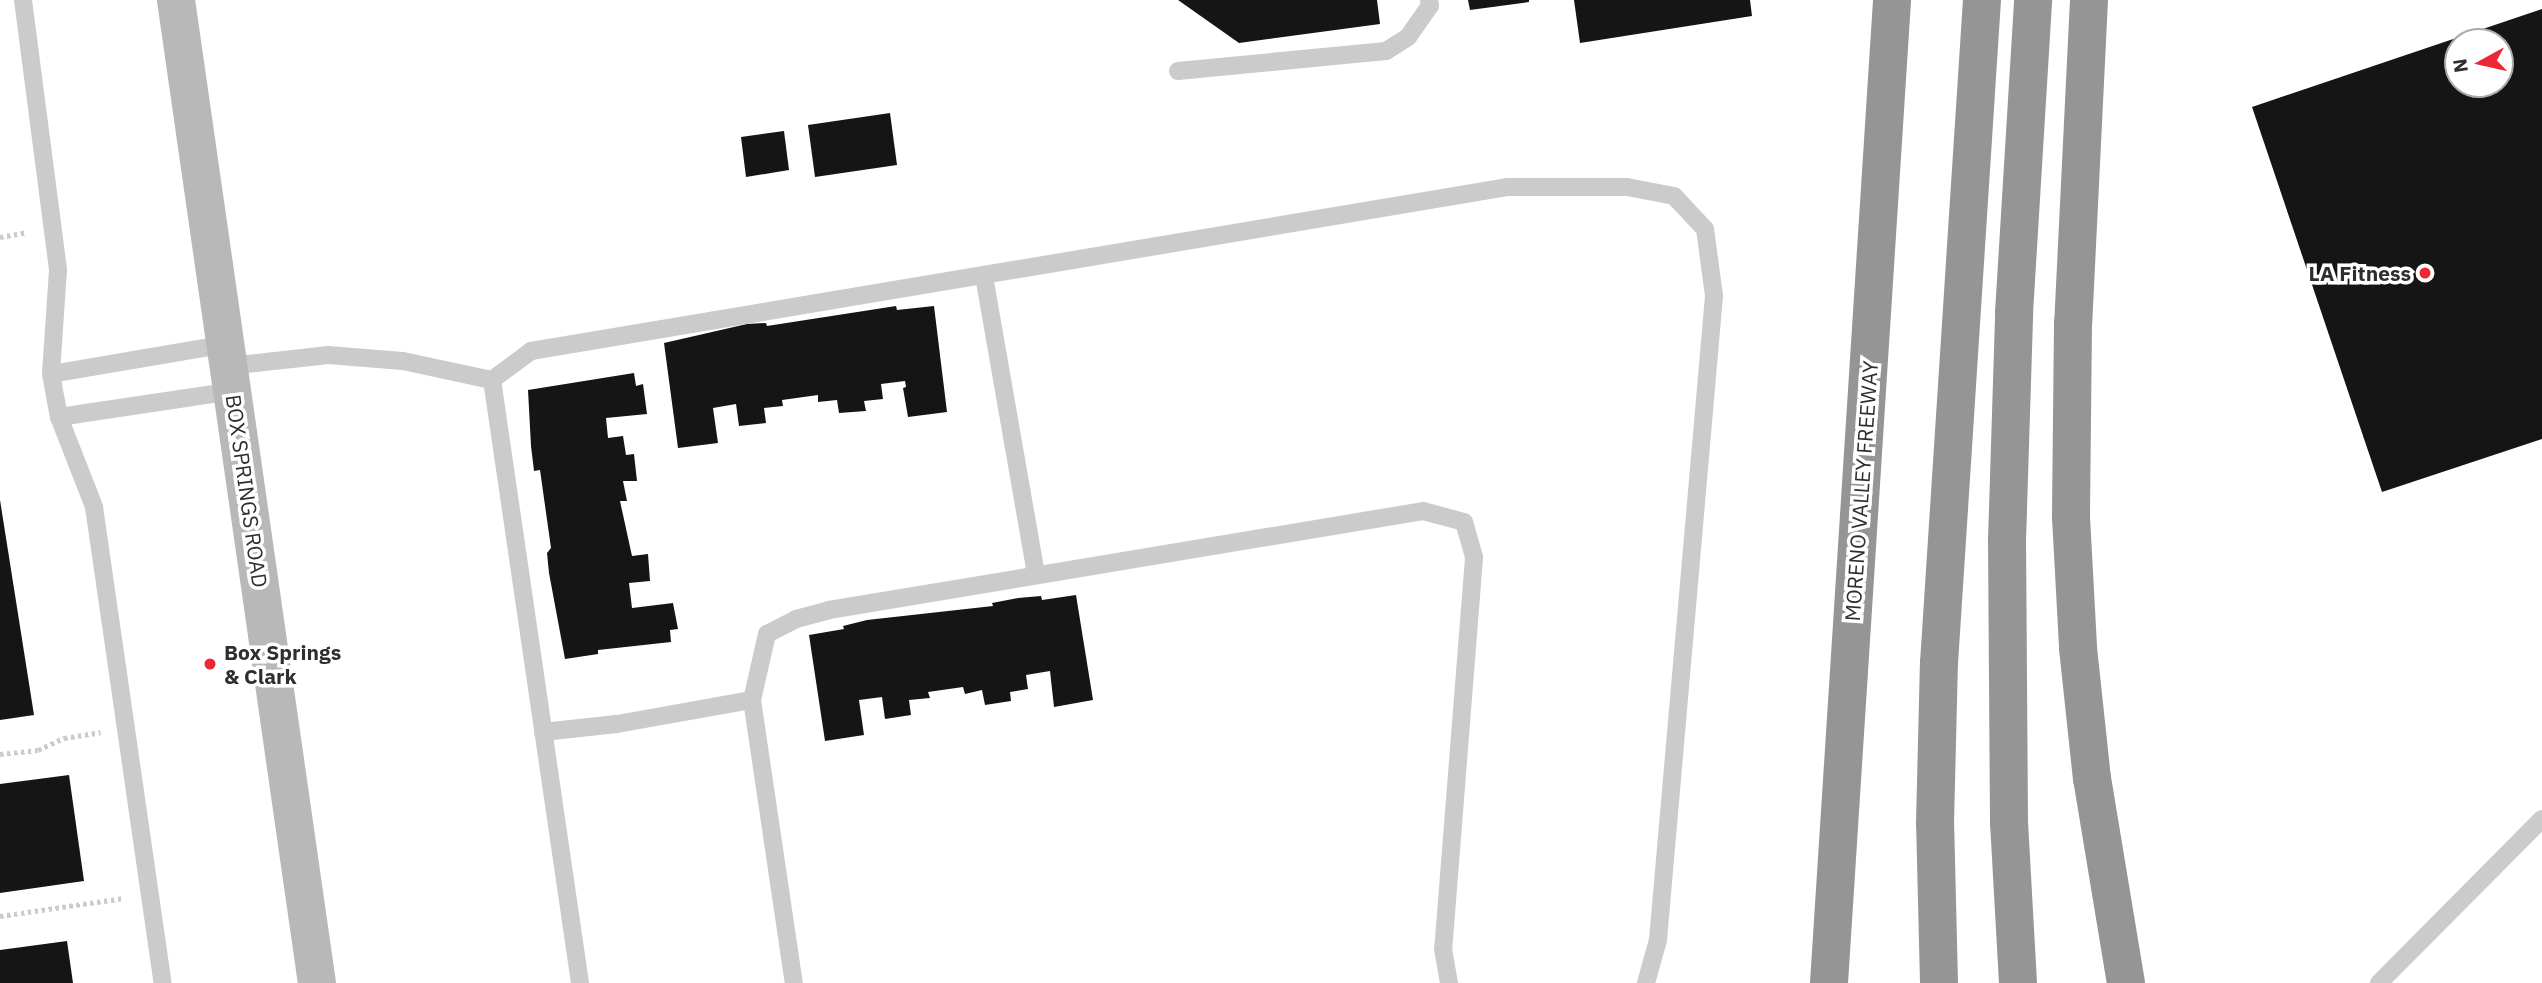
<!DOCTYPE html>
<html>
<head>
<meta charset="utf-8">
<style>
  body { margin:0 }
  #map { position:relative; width:2542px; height:983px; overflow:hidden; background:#fff; font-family:"IBM Plex Sans",sans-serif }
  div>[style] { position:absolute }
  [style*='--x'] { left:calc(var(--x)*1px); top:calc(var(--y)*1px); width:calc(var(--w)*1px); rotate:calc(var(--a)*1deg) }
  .building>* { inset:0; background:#151515 }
  .path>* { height:4.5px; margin-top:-2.25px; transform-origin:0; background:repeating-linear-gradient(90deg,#cbcbcb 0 3.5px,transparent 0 7px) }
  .service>* { height:18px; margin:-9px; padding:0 9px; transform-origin:9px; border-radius:9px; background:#cbcbcb }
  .secondary>* { height:38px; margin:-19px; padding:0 19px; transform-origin:19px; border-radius:19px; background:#b8b8b8 }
  .motorway>* { height:38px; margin:-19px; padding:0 19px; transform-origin:19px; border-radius:19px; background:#959595 }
  .dots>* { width:19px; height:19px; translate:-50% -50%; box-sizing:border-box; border:4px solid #fff; border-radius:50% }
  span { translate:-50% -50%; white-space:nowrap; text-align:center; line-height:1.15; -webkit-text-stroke:7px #fff; paint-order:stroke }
  .poi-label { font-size:21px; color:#2e2e2e; font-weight:700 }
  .right { translate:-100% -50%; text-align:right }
  .left { translate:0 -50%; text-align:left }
  .street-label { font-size:21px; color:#2e2e2e }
  .north { position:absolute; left:2444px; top:28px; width:70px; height:70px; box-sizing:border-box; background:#fff; border:2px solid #ababab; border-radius:50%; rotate:262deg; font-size:19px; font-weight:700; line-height:28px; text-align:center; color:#2e2e2e }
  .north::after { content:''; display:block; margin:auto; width:24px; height:32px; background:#ed2834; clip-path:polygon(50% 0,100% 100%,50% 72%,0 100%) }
</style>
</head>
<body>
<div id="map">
  <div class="building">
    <div style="clip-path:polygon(1178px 0,1377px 0,1380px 24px,1239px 43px)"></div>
    <div style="clip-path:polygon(1468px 0,1529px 0,1529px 2px,1470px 10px)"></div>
    <div style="clip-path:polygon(1574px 0,1750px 0,1752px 16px,1580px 43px)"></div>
    <div style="clip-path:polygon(evenodd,2542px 9px,2542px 439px,2382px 492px,2252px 107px,2542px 9px,2458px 42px,2500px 42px,2500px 84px,2458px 84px,2458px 42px)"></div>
    <div style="clip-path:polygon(890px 113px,897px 165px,815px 177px,808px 125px)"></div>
    <div style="clip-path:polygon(784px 131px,789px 170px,746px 177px,741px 137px)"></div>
    <div style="clip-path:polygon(896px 306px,897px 310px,934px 306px,947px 412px,908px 417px,903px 388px,906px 387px,905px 381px,881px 384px,883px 399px,864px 401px,866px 411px,839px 413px,837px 400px,818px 402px,818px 395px,782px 400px,783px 406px,764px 408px,766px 423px,739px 426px,736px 404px,713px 408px,718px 443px,678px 448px,664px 343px,747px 324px,766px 323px,767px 326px)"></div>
    <div style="clip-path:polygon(634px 373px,636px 386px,643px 384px,647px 414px,606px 418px,608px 438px,623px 436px,626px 455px,634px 454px,637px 481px,623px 481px,627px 501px,620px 501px,632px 556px,648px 554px,650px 581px,629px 583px,632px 608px,673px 603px,678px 629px,670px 630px,671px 642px,598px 650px,598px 654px,565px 659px,549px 573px,547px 553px,551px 548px,540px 470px,534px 471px,531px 446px,528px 390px)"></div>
    <div style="clip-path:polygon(0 500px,34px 715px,0 720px)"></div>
    <div style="clip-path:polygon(1076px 595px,1093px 700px,1054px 707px,1050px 671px,1026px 675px,1028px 689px,1010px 692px,1011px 701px,985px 705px,982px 690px,965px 694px,963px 687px,928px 692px,930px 698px,909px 700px,911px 715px,885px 719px,882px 697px,859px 700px,864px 735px,825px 741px,809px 635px,844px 629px,843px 626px,867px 620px,993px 606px,992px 603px,1018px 598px,1041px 596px,1042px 600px)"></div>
    <div style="clip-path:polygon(69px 775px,84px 881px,0 893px,0 784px)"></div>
    <div style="clip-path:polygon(67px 941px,73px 983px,0 983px,0 950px)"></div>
  </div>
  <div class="path">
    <div style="--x:0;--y:237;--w:27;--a:-10"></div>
    <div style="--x:0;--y:754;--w:38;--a:-6"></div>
    <div style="--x:38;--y:750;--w:29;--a:-25"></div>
    <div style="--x:64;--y:738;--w:37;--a:-9"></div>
    <div style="--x:0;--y:916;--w:125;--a:-8.3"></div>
  </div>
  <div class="service">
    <div style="--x:23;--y:0;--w:272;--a:82.6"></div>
    <div style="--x:58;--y:270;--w:104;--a:93.9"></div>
    <div style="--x:51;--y:374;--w:44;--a:79.5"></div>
    <div style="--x:59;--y:417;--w:97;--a:68.7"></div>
    <div style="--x:94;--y:507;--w:481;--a:81.8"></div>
    <div style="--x:1178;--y:71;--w:209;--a:-5.5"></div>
    <div style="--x:1386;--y:51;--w:26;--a:-32"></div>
    <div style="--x:1408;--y:37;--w:38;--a:-55"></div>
    <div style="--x:1430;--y:6;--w:6;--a:-99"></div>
    <div style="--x:984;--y:276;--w:303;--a:80.1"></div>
    <div style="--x:229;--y:366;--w:100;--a:-6.3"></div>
    <div style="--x:328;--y:355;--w:75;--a:4.6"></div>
    <div style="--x:403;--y:361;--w:91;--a:12.1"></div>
    <div style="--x:51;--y:374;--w:178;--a:-9.7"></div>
    <div style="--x:59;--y:417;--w:175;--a:-8.5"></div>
    <div style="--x:752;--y:700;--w:68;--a:-77.2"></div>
    <div style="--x:767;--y:634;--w:33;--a:-27"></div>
    <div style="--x:796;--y:619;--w:34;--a:-15"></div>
    <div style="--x:829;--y:610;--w:602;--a:-9.46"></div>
    <div style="--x:1423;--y:511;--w:42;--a:15"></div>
    <div style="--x:1464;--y:522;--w:37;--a:74"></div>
    <div style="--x:1474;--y:558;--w:392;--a:94.5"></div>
    <div style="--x:1443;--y:949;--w:35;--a:80"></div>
    <div style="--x:543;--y:732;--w:74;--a:-6.2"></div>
    <div style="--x:617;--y:724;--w:137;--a:-10.1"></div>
    <div style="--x:752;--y:700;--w:286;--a:81.6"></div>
    <div style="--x:580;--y:983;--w:609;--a:-98.3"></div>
    <div style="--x:492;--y:380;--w:49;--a:-36.6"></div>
    <div style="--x:531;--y:351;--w:991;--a:-9.53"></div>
    <div style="--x:1508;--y:187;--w:119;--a:0"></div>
    <div style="--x:1627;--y:187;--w:48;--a:10.8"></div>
    <div style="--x:1674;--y:196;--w:45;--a:46.8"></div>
    <div style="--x:1705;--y:229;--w:68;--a:82.3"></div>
    <div style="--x:1714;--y:296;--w:646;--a:94.97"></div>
    <div style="--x:1658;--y:940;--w:45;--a:105.6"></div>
    <div style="--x:2379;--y:983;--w:231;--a:-45.2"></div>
  </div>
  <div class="secondary">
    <div style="--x:176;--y:0;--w:993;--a:81.84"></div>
  </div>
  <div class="motorway">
    <div style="--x:2089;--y:0;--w:323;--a:92.8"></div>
    <div style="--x:2073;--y:323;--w:194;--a:90.6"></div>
    <div style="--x:2071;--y:517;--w:131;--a:86.9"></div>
    <div style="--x:2078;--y:648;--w:131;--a:83.9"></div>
    <div style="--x:2092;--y:778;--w:208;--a:80.6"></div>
    <div style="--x:1829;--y:983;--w:985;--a:-86.33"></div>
    <div style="--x:1939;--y:983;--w:159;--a:-91.4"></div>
    <div style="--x:1935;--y:824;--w:161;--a:-88.6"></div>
    <div style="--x:1939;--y:663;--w:664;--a:-86.29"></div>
    <div style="--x:2018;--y:983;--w:161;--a:-93.2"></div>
    <div style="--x:2009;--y:822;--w:281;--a:-90.4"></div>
    <div style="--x:2007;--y:541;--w:228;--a:-88.2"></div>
    <div style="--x:2014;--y:313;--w:314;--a:-86.5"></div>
  </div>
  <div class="dots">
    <div style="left:2425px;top:273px;background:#ed2834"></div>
    <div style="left:210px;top:664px;background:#ed2834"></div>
  </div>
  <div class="poi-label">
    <span class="right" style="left:2411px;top:273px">LA Fitness</span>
    <span class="left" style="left:224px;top:664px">Box Springs<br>&amp; Clark</span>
  </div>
  <div class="street-label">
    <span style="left:247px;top:491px;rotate:82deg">BOX SPRINGS ROAD</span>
    <span style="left:1861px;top:491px;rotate:-86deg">MORENO VALLEY FREEWAY</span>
  </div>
  <div class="north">N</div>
</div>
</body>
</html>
